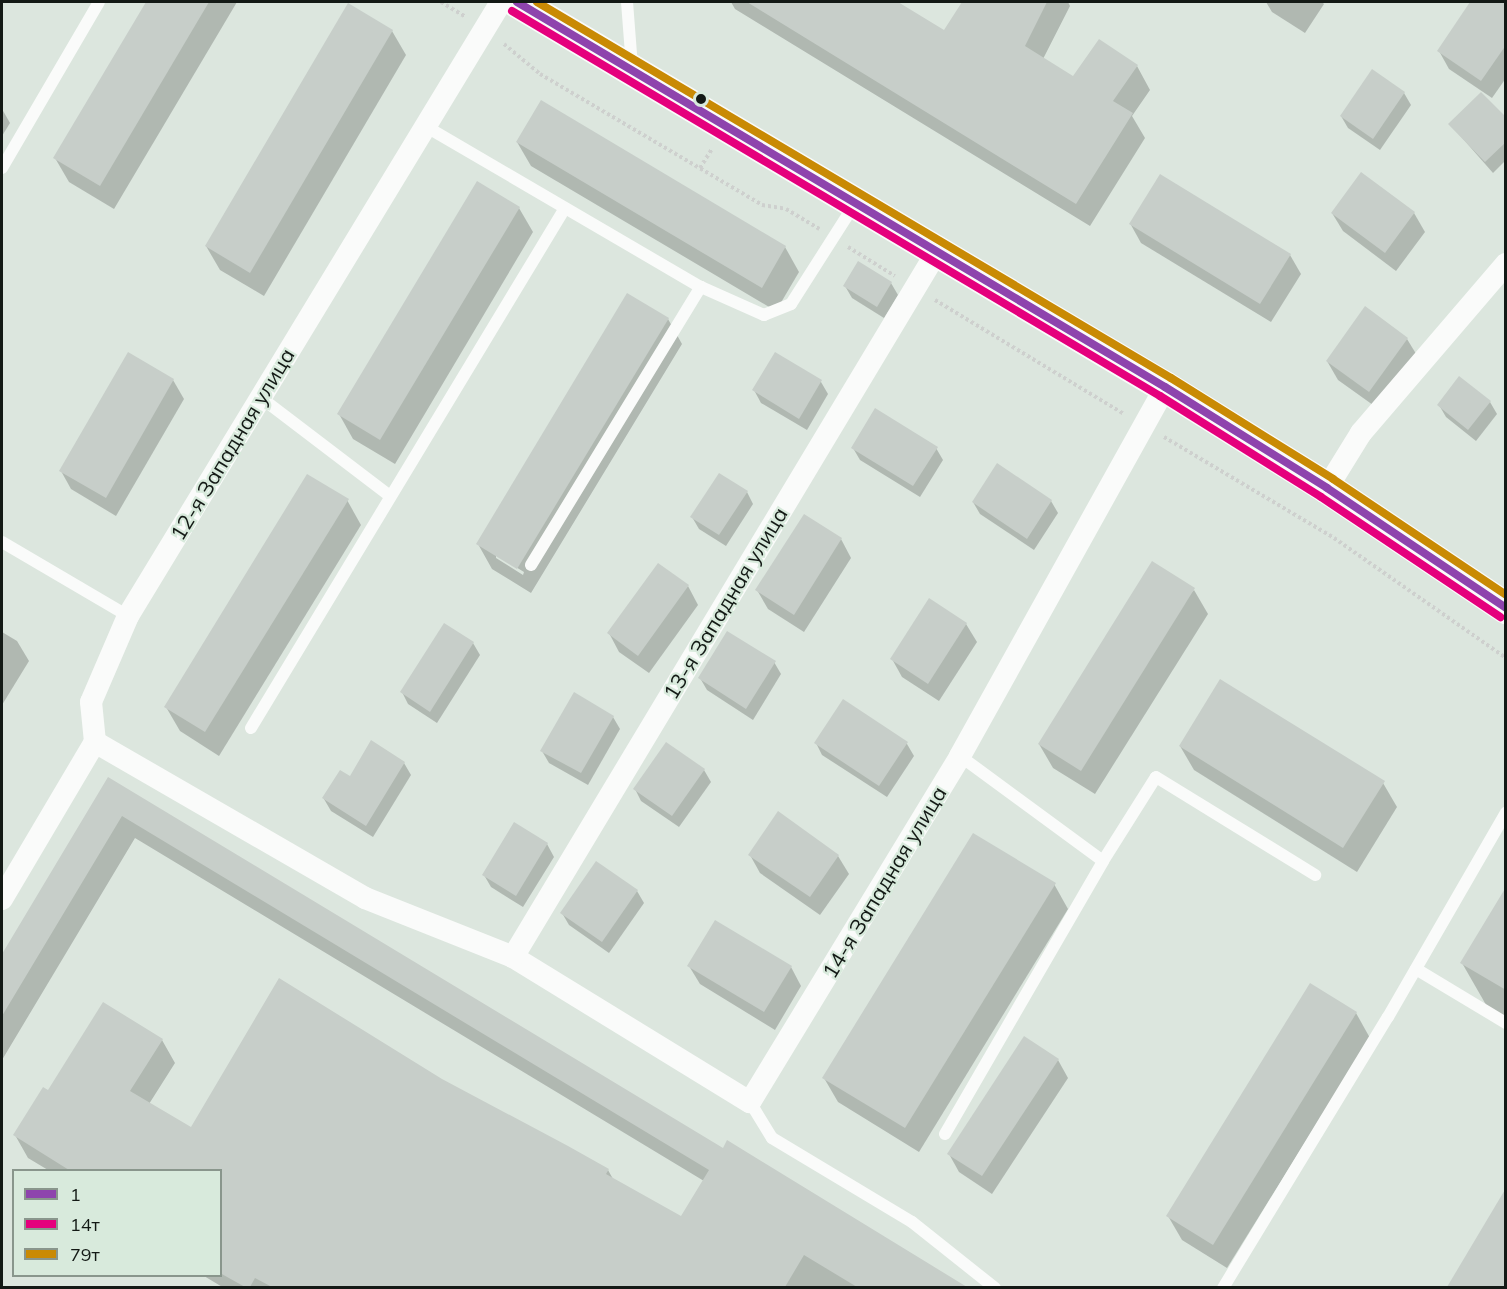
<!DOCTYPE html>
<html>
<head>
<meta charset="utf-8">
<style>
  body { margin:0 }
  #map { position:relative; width:1507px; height:1289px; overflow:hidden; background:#dce6de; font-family:Mulish,sans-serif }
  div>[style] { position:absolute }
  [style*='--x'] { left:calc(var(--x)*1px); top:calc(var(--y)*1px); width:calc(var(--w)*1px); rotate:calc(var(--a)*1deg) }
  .shadow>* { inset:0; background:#0003 }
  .building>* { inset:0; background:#c7cec9 }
  .path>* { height:4px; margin-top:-2px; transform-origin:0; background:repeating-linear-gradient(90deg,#ced0ce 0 3px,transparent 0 6px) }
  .lane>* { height:12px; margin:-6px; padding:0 6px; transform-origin:6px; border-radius:6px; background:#fafbfa }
  .street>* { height:22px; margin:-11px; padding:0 11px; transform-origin:11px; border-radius:11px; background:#fafbfa }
  .secondary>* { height:32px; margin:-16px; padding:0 16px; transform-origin:16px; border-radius:16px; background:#fafbfa }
  .bus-1>* { height:8px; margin:-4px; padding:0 4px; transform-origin:4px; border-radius:4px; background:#8e44ad }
  .bus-2>* { height:8px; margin:-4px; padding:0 4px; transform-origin:4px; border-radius:4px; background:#e5007d }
  .bus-3>* { height:8px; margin:-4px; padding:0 4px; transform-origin:4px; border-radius:4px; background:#c98a04 }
  .dots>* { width:16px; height:16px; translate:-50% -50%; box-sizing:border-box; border:3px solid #d8eadc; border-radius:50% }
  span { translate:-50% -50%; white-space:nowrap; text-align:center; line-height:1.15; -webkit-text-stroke:4.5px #d8eadc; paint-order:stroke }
  .street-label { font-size:21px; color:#131915 }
  .frame { position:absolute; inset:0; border:3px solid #131915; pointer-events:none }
  .legend { position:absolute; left:12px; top:1169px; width:210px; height:108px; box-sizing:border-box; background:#d8eadc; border:2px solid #89968c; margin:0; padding:8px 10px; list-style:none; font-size:18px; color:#131915 }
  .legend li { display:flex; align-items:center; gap:12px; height:30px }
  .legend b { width:30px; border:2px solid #89968c }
</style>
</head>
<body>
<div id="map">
  <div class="shadow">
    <div style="clip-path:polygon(148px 2px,237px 2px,114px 209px,69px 182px,55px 158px)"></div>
    <div style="clip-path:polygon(731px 2px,895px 2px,945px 32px,990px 26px,1002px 2px,1068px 2px,1070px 6px,1043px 59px,1073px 78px,1137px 66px,1150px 90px,1132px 116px,1145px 138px,1090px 226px,735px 9px)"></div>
    <div style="clip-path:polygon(1266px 2px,1322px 2px,1324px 4px,1305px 33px,1272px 12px)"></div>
    <div style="clip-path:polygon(1472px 2px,1506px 4px,1506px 78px,1492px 98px,1449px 69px,1439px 51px)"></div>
    <div style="clip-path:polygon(392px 31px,406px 55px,264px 296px,220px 270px,206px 246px)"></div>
    <div style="clip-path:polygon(1372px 71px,1404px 93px,1411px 105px,1380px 150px,1348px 128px,1341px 116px)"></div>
    <div style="clip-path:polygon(541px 102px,785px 247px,799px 272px,776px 311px,531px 166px,517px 142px)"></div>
    <div style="clip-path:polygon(2px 109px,10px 123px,2px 136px)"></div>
    <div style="clip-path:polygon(1506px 119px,1506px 160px,1493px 173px,1450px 124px)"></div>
    <div style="clip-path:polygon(1361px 174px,1414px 213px,1425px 232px,1396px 271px,1343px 231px,1332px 213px)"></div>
    <div style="clip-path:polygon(519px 208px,533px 232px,395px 464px,353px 439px,339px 414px)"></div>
    <div style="clip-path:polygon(1131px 225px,1290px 255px,1301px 274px,1271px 322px,1141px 243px)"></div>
    <div style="clip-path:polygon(891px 283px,898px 295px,884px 318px,852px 298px,845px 286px)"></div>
    <div style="clip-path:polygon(evenodd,668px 319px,682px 344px,531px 593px,492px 569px,478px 544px,668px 319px,496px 555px,524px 572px,523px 575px,496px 558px,496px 555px)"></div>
    <div style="clip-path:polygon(1407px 339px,1418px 357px,1380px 410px,1338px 380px,1327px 361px)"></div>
    <div style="clip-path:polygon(128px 354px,173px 380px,184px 399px,116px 516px,71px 489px,61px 471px)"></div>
    <div style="clip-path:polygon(776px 354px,821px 382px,828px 394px,807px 430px,761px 403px,754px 390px)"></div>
    <div style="clip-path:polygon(1490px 402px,1497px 414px,1476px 441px,1446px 417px,1439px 405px)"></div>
    <div style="clip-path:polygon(853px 448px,936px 448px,943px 460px,920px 497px,860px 460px)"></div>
    <div style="clip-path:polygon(747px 492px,753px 504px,726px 546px,699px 529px,692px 517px)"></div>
    <div style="clip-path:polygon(347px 500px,361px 525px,219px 756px,180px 731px,166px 707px)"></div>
    <div style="clip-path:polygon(1051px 501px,1058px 513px,1034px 550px,980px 514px,973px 502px)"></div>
    <div style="clip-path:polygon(841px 539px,851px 558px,804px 632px,768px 609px,757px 590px)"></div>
    <div style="clip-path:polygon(688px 586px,698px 605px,649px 673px,619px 652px,609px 633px)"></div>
    <div style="clip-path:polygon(1194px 590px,1208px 614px,1095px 794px,1053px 768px,1039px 744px)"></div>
    <div style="clip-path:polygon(966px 624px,977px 642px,939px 701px,902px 677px,892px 659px)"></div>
    <div style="clip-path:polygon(2px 632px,17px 641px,29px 661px,2px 705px)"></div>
    <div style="clip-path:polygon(473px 643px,480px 655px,437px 723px,408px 704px,402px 692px)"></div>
    <div style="clip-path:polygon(774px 662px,781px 674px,753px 720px,707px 690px,700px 678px)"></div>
    <div style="clip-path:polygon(843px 701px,907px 744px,914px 756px,887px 797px,822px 755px,816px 743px)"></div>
    <div style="clip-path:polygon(613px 717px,620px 729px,588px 785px,549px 763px,542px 751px)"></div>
    <div style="clip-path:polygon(1180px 746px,1383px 783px,1397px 807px,1357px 872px,1194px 770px)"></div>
    <div style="clip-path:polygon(404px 763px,411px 775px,373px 837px,331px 811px,324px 799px)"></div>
    <div style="clip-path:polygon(704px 770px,711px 782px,679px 827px,641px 801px,635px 789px)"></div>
    <div style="clip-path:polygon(109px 779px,723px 1150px,961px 1288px,224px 1288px,204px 1276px,220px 1276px,220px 1170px,48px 1170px,28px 1158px,15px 1135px,48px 1093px,162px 1040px,175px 1063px,149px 1104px,191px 1129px,441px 1081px,608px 1170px,613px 1179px,681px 1218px,704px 1181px,135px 838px,2px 1060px,2px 957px)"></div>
    <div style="clip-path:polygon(515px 824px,547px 844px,554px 857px,523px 907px,491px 887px,484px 875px)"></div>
    <div style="clip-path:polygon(750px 855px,838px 856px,849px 874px,820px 915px,760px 873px)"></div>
    <div style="clip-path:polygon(1054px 884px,1068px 909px,919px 1152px,838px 1102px,824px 1078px)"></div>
    <div style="clip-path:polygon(1506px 890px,1506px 1020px,1489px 1010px,1462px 963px)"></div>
    <div style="clip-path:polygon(637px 891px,644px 903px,609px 953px,569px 925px,562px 913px)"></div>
    <div style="clip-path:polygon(689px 966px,791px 967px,801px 986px,775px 1030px,700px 984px)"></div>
    <div style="clip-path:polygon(1311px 985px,1356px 1013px,1370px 1038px,1227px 1268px,1182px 1240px,1168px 1216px)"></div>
    <div style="clip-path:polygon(1058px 1060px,1068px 1078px,992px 1194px,959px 1172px,949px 1154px)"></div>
    <div style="clip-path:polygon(1506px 1191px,1506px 1288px,1449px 1288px)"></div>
  </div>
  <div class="building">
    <div style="clip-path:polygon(146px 2px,209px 2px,100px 186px,53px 158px)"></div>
    <div style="clip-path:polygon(747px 2px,898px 2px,944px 30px,962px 2px,1047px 2px,1025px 46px,1073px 76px,1099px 39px,1138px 65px,1113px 101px,1133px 113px,1076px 204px)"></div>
    <div style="clip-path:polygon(1470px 2px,1506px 2px,1506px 45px,1481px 81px,1437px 51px)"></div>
    <div style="clip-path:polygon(348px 3px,393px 30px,250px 273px,205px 246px)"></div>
    <div style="clip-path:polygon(1372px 69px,1405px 92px,1373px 139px,1340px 116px)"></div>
    <div style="clip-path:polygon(1481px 92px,1506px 117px,1506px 142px,1485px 162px,1448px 124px)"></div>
    <div style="clip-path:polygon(541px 100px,786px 246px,762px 288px,516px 142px)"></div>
    <div style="clip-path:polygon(1361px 172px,1415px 212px,1385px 253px,1331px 213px)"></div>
    <div style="clip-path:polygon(1160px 174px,1291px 254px,1260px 304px,1129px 224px)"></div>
    <div style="clip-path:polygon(477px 181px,520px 207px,380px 440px,337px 414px)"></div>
    <div style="clip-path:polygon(858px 261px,892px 282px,877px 307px,843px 286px)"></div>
    <div style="clip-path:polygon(627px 293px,669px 318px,517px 569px,476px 544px)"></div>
    <div style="clip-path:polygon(1365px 306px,1408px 338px,1369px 392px,1326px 361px)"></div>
    <div style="clip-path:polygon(128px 352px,174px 379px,106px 498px,59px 471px)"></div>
    <div style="clip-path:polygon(775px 352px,822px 380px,799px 419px,752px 390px)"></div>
    <div style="clip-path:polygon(1459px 376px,1491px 401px,1468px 430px,1437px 405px)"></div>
    <div style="clip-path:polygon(875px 408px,938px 447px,913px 486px,851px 448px)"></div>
    <div style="clip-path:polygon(997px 463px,1052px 500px,1027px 539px,972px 502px)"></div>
    <div style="clip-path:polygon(719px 473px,748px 491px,719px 535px,690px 517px)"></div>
    <div style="clip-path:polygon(307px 474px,349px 499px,205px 732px,164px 707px)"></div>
    <div style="clip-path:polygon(804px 514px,842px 538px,794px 615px,755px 590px)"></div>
    <div style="clip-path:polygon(1152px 561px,1195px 588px,1081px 771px,1038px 744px)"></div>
    <div style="clip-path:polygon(658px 563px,689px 585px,638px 656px,607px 633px)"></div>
    <div style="clip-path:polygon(929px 598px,967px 623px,928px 684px,890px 659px)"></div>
    <div style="clip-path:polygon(444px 623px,474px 642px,430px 712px,400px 692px)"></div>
    <div style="clip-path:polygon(727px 631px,776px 661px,746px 709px,698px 678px)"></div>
    <div style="clip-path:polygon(1220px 679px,1385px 781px,1343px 848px,1179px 746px)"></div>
    <div style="clip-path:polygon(574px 692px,614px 716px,581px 773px,540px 751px)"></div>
    <div style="clip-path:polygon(843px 699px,908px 742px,879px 786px,814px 743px)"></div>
    <div style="clip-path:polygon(371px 740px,405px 762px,366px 826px,322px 798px,340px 770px,350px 776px)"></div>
    <div style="clip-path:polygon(666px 742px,705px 769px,672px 816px,633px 789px)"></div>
    <div style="clip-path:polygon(108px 777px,723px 1148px,727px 1140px,967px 1287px,857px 1287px,804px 1255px,785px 1287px,272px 1287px,255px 1278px,250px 1287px,245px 1287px,220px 1273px,220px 1170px,69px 1170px,13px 1135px,43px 1087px,48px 1090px,103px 1002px,163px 1039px,130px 1091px,191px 1127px,279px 978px,442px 1079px,568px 1146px,609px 1169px,606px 1174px,681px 1216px,709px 1170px,122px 816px,2px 1016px,2px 954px)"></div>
    <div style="clip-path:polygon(778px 811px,839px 855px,810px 897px,748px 855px)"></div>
    <div style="clip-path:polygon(514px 822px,548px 843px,516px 896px,482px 875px)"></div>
    <div style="clip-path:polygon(973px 833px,1056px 883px,905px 1128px,822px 1078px)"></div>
    <div style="clip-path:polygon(596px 861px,638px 890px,602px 942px,560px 913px)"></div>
    <div style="clip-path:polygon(1506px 887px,1506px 990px,1460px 963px)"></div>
    <div style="clip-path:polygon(715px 920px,792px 966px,764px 1012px,687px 966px)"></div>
    <div style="clip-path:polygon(1310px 983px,1357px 1012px,1213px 1245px,1166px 1216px)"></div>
    <div style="clip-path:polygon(1024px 1036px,1059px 1059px,982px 1176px,947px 1154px)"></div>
    <div style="clip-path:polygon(1506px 1188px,1506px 1287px,1447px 1287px)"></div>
  </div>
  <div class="path">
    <div style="--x:441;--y:2;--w:29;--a:31"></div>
    <div style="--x:504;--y:44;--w:47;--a:39.8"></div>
    <div style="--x:540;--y:74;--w:258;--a:30.5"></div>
    <div style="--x:762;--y:205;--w:24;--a:9"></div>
    <div style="--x:786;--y:209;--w:39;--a:31"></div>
    <div style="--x:700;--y:168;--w:22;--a:-58"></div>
    <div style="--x:848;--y:247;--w:55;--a:31.7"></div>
    <div style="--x:935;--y:300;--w:221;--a:31.1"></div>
    <div style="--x:1164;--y:437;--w:198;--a:30.7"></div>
    <div style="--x:1334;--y:538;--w:210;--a:34.9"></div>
  </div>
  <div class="lane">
    <div style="--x:627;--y:2;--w:65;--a:85.6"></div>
    <div style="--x:425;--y:126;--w:320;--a:30.3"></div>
    <div style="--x:701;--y:287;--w:69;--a:24"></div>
    <div style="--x:764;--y:315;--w:29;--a:-22"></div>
    <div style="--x:791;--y:304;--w:121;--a:-57.5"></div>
    <div style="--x:2;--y:168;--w:192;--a:-59.7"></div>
    <div style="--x:260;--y:397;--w:163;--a:37.3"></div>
    <div style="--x:2;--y:542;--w:146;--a:30.4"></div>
    <div style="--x:531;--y:565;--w:326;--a:-58.6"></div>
    <div style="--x:251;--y:728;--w:607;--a:-58.87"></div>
    <div style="--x:960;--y:756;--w:177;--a:36.3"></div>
    <div style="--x:1103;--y:861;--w:99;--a:-57.8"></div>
    <div style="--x:1156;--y:777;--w:187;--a:31.6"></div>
    <div style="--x:1416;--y:969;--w:105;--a:31"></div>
    <div style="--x:750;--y:1102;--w:42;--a:58.6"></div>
    <div style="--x:772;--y:1138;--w:163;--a:31"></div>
    <div style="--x:912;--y:1222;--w:106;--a:38.5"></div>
    <div style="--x:945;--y:1134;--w:315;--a:-59.9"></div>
    <div style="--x:1223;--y:1288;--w:317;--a:-58.7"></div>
    <div style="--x:1388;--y:1017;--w:236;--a:-60"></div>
  </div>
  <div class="street">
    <div style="--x:1327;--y:488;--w:65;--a:-58.3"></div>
    <div style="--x:1361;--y:433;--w:223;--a:-49.4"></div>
    <div style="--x:95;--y:742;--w:312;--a:30"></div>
    <div style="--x:365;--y:898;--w:159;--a:21.7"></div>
    <div style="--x:513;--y:957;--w:278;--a:31.5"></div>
    <div style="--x:750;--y:1102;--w:405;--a:-58.7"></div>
    <div style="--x:960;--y:756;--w:422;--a:-60.9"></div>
    <div style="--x:2;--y:899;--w:182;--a:-59.4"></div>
    <div style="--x:95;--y:742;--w:40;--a:-95.7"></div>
    <div style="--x:91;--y:702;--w:94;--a:-66.7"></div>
    <div style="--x:128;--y:616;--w:718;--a:-58.72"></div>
    <div style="--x:513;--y:957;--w:825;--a:-58.99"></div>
  </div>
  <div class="secondary">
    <div style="--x:517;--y:2;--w:754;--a:30.72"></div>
    <div style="--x:1165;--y:387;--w:191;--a:31.9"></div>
    <div style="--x:1327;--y:488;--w:216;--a:33.8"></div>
  </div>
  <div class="bus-1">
    <div style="--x:517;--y:2;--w:754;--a:30.72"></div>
    <div style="--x:1165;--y:387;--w:191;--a:31.9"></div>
    <div style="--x:1327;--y:488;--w:216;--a:33.8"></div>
  </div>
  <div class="bus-2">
    <div style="--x:512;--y:11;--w:754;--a:30.72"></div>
    <div style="--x:1160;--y:396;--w:190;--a:32.1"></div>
    <div style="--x:1321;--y:497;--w:216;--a:33.8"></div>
  </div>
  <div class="bus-3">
    <div style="--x:537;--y:2;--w:737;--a:30.67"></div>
    <div style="--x:1171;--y:378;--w:191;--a:31.9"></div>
    <div style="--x:1333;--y:479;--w:208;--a:33.8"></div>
  </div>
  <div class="dots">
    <div style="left:701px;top:99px;background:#131915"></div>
  </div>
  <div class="street-label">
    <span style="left:232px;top:444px;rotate:-59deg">12-я Западная улица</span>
    <span style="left:725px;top:603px;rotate:-59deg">13-я Западная улица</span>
    <span style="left:884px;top:882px;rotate:-59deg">14-я Западная улица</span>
  </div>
  <div class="frame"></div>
  <ul class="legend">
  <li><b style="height:8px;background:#8e44ad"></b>1</li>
  <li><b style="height:8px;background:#e5007d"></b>14т</li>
  <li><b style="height:8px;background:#c98a04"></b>79т</li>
  </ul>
</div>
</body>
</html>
